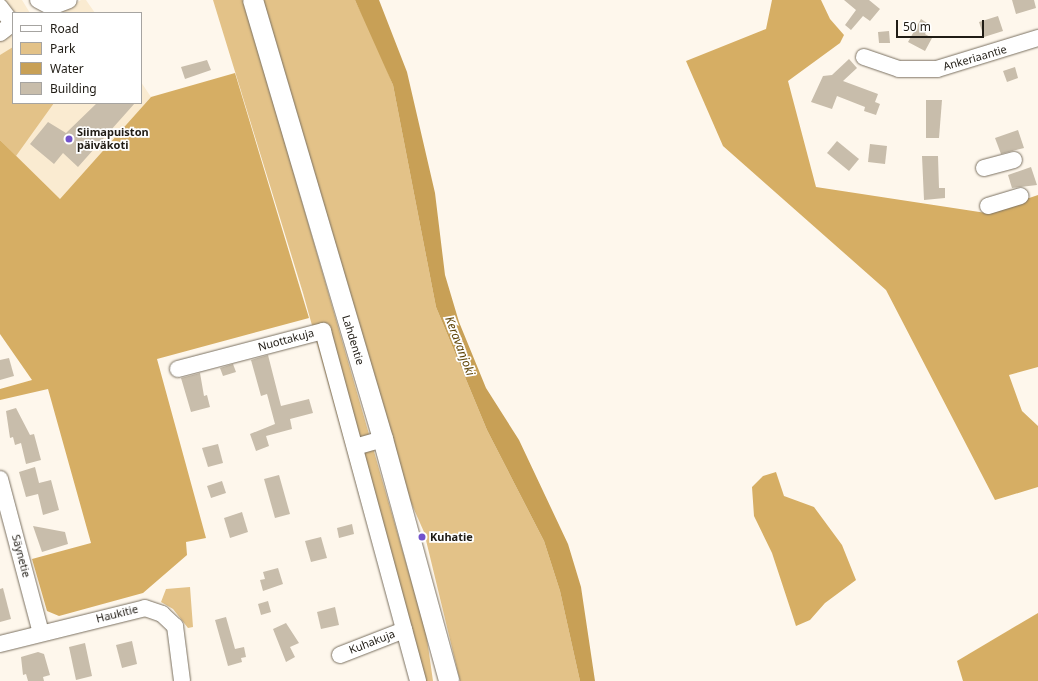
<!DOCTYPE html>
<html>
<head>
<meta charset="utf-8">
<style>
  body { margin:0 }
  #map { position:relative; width:1038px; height:681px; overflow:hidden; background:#fef7ec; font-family:"Noto Sans",sans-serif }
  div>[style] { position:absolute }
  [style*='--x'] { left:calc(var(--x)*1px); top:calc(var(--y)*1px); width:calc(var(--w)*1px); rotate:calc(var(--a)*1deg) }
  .built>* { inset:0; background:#faebd1 }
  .green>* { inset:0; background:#e3c288 }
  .forest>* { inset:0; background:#d6ae64 }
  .water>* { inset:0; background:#c8a056 }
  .building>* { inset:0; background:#c8bdab }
  .roads { filter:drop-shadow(0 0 1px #7a7060) drop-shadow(0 0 1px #7a7060) }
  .minor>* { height:16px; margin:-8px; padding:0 8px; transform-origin:8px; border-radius:8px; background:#fff }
  .major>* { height:20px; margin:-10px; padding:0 10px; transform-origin:10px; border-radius:10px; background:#fff }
  .dots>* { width:11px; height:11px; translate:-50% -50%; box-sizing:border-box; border:2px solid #fff; border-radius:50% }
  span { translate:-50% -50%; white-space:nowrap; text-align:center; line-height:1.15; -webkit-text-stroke:3.5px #fff; paint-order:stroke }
  .street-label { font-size:11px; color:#201c15 }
  .poi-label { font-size:11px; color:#201c15; font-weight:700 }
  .left { translate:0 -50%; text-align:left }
  .water-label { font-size:12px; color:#5e4305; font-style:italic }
  .legend { position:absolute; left:12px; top:12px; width:130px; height:92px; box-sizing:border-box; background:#fff; border:1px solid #a6a4a1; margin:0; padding:5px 7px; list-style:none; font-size:12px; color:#201c15 }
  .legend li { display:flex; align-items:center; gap:8px; height:20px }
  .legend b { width:20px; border:1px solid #a6a4a1 }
  .scale { position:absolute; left:896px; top:20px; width:88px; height:18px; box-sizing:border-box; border:2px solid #201c15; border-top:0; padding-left:5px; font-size:12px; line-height:14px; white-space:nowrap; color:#201c15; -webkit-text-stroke:3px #fff; paint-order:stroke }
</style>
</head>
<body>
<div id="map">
  <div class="built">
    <div style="clip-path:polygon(0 0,22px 0,30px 13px,13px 13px,13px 103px,141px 103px,141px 82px,151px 97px,60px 200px,0 140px)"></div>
    <div style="clip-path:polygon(81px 0,86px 0,95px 13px,60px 13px)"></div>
  </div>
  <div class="green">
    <div style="clip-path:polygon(213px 0,244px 0,426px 632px,433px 681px,411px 681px,303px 293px)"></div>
    <div style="clip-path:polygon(263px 0,355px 0,376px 43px,393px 85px,436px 307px,487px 430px,544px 541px,560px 591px,580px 681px,460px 681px,424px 532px,409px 498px)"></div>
    <div style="clip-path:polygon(13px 47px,13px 103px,54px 103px,16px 156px,0 140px,0 55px)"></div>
    <div style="clip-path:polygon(190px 587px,193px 627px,188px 628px,173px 609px,161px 602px,166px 589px)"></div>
  </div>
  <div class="forest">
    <div style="clip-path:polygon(772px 0,821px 0,830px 19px,844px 35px,840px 43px,788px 81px,816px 187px,986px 213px,1038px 195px,1038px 367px,1009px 375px,1022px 411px,1038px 426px,1038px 487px,995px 500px,886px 290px,723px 146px,686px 61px,766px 29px)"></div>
    <div style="clip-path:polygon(235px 73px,309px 318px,157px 359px,206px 538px,186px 542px,187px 555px,143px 593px,59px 616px,47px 611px,32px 559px,91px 543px,48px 389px,0 400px,0 389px,32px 380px,0 334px,0 140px,60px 199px,151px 97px)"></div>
    <div style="clip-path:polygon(776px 472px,784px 496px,814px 507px,842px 545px,856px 580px,825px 603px,810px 620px,796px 626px,772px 553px,754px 516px,752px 487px,763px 476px)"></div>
    <div style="clip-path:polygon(1038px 613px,1038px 681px,963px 681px,957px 661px)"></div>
  </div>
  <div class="water">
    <div style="clip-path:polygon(355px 0,379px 0,407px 72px,435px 193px,445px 275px,459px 322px,486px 388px,519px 440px,568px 544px,581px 587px,595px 681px,580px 681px,560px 591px,544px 541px,487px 430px,436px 307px,393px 85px)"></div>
  </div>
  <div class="building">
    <div style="clip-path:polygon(844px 0,869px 0,880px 9px,870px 21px,863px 16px,851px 30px,845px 25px,856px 10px)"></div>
    <div style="clip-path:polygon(1012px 0,1034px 0,1036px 8px,1016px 14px)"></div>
    <div style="clip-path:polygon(998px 16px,1003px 31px,984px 37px,979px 22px)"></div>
    <div style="clip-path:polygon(921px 19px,930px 25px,925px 34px,932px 38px,925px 51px,908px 42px)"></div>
    <div style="clip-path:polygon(889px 31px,890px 43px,879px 43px,878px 32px)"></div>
    <div style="clip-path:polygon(849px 59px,857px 68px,843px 81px,878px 94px,875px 102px,880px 104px,876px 115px,864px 111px,865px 107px,837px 96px,832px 109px,811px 102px,823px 76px,832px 75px)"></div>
    <div style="clip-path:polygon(207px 60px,211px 70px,185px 79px,181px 67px)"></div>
    <div style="clip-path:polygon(1015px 67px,1018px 78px,1007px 82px,1003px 71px)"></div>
    <div style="clip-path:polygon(926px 100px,942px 100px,939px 138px,926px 138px)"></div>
    <div style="clip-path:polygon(97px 103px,135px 103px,78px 167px,63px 153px,54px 164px,30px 144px,48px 122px,66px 133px)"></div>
    <div style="clip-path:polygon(1018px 130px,1024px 148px,1001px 154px,995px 138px)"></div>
    <div style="clip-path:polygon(837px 141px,859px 159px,849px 171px,827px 153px)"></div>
    <div style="clip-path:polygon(870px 144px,887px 146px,885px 164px,868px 162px)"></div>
    <div style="clip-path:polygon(922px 156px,938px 156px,939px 188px,945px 188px,945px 198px,924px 200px)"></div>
    <div style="clip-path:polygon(1031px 167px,1037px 185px,1012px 188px,1008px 175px)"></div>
    <div style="clip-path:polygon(268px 355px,281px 406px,309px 399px,313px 413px,290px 419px,292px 429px,266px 436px,269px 446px,256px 451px,250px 434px,275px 424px,267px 394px,261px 396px,251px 360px)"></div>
    <div style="clip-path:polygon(9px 358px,14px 376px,0 380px,0 360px)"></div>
    <div style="clip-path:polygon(233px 364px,236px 372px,223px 376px,220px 368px)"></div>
    <div style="clip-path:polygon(200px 373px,204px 396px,207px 395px,210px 407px,191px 412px,181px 378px)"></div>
    <div style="clip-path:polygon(16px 408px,30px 435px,34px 434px,41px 460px,26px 464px,21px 443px,15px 445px,13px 437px,10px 438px,6px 411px)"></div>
    <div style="clip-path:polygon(218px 444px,223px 463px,208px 467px,202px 448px)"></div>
    <div style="clip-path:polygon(35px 467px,39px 483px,51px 480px,59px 510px,43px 515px,38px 494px,26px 497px,19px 472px)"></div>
    <div style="clip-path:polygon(279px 475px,290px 514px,275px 518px,264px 479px)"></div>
    <div style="clip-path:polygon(222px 481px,226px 493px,211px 498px,207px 486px)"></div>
    <div style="clip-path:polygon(242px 512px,248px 532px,230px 538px,224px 518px)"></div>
    <div style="clip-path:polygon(352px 524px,354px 534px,339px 538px,337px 528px)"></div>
    <div style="clip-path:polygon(33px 526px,65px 532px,68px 544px,42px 552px)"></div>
    <div style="clip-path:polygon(321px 537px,327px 558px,311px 562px,305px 541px)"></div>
    <div style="clip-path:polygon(278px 568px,283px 584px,263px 591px,260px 580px,265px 579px,263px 572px)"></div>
    <div style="clip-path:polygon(3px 588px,11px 619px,0 622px,0 589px)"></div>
    <div style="clip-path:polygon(268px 601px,271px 612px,261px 615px,258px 604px)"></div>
    <div style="clip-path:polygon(335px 607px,339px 625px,321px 629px,317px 612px)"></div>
    <div style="clip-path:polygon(226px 617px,235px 649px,244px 647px,246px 657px,241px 658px,242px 662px,228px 666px,215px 620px)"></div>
    <div style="clip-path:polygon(286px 623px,299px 643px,290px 647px,295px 657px,286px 662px,273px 629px)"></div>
    <div style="clip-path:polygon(132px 641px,137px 664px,122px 668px,116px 645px)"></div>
    <div style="clip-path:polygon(85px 643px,92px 676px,76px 680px,69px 647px)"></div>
    <div style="clip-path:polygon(38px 652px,44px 654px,50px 675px,43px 677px,44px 681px,28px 681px,26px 674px,23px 675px,21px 657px)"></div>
  </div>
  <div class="roads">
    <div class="minor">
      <div style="--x:38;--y:0;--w:15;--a:28"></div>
      <div style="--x:51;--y:7;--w:19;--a:-21"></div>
      <div style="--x:0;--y:7;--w:21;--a:53"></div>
      <div style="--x:0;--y:33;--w:15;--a:-37"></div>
      <div style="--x:864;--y:57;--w:37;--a:19"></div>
      <div style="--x:899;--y:69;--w:38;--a:0"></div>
      <div style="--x:937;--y:69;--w:106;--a:-17.1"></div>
      <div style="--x:984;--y:168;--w:31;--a:-15"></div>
      <div style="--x:988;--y:206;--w:34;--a:-17"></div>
      <div style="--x:178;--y:369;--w:150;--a:-14.7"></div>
      <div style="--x:323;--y:331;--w:363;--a:74.8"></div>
      <div style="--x:355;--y:447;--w:29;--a:-16"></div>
      <div style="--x:0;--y:479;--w:159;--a:75.1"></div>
      <div style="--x:0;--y:644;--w:149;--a:-13.9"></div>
      <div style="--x:145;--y:608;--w:18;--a:19"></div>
      <div style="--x:162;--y:614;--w:18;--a:43"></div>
      <div style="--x:175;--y:626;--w:55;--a:82.7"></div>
      <div style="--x:340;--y:655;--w:69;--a:-21.3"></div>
    </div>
    <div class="major">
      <div style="--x:253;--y:0;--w:458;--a:73.5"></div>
      <div style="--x:383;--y:439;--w:251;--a:74.7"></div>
    </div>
  </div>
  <div class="dots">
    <div style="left:69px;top:139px;background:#7252cc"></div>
    <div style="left:422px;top:537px;background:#7252cc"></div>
  </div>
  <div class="street-label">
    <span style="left:975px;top:58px;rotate:-16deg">Ankeriaantie</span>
    <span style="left:286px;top:340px;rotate:-15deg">Nuottakuja</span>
    <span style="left:353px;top:340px;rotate:73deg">Lahdentie</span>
    <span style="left:21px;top:556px;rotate:75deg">Säynetie</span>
    <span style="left:117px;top:614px;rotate:-14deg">Haukitie</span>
    <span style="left:372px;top:642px;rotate:-21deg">Kuhakuja</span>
  </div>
  <div class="poi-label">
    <span class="left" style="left:77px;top:139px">Siimapuiston<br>päiväkoti</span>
    <span class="left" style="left:430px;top:537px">Kuhatie</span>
  </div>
  <div class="water-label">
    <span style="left:460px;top:346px;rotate:69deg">Keravanjoki</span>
  </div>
  <ul class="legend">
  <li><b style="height:5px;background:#fff"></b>Road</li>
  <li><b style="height:11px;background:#e3c288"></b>Park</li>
  <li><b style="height:11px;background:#c8a056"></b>Water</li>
  <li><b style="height:11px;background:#c8bdab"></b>Building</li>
  </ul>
  <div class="scale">50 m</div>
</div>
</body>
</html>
